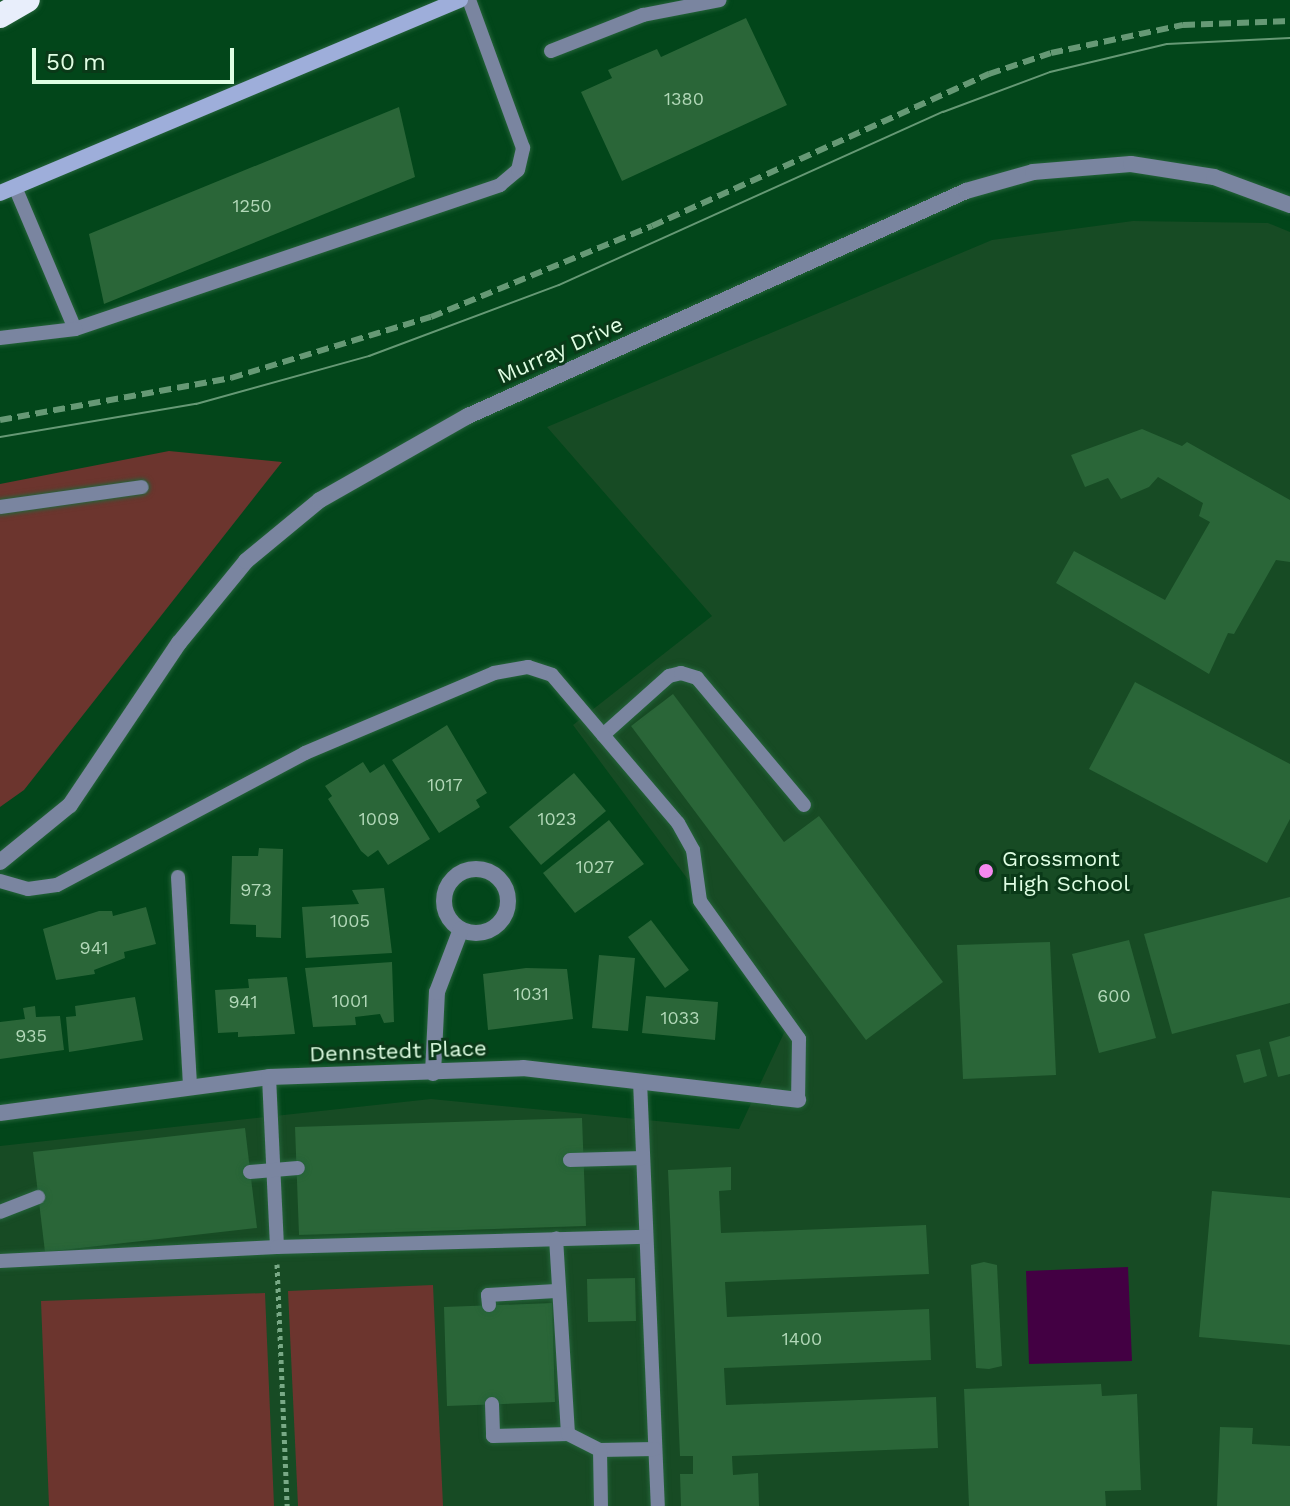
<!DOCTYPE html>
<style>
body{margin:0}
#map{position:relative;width:1290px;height:1506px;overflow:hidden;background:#02461a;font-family:"Work Sans",sans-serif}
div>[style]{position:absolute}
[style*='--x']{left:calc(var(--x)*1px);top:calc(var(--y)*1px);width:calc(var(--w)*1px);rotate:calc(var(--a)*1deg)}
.built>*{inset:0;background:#174b24}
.green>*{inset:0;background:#6c352e}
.water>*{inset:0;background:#430043}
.building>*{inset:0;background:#2a6638}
.path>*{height:5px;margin-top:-2.5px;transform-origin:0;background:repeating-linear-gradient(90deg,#79a986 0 4px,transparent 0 8px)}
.roads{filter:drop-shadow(0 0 2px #25633a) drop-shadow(0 0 2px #25633a)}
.service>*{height:14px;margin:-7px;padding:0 7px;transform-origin:7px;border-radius:7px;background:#7a85a0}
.minor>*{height:16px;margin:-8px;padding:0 8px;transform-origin:8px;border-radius:8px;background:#7a85a0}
.minor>.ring{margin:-8px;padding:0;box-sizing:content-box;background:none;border:16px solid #7a85a0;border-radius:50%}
.tertiary>*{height:16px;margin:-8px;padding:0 8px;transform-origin:8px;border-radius:8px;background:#7a85a0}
.secondary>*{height:16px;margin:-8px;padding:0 8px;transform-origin:8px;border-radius:8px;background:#9eaeda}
.motorway>*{height:24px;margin:-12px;padding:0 12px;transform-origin:12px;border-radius:12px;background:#e8eefb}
.tram>*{height:2px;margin:-1px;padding:0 1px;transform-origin:1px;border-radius:1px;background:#669975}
.rail>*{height:6px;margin-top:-3px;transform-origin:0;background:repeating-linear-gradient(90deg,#669975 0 12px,transparent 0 18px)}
.dots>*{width:22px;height:22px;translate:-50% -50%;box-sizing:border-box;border:4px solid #0a3918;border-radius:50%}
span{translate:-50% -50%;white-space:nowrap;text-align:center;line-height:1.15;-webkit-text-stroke:6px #0a3918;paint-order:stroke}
.number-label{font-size:18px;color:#b2d8b8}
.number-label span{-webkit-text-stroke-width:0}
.street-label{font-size:22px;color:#dffee3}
.poi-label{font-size:22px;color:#dffee3}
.left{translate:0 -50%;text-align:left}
.scale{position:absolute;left:32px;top:48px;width:202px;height:36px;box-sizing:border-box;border:4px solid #dffee3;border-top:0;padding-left:10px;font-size:24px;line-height:28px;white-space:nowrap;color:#dffee3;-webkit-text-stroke:6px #0a3918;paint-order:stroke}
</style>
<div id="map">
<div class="built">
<div style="clip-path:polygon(1133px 221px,1268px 223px,1290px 232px,1290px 1506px,0 1506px,0 1146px,431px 1099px,739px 1129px,791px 1018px,573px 725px,712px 616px,547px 427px,992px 240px)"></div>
</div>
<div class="green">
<div style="clip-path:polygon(169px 451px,282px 462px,24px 790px,0 807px,0 484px)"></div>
<div style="clip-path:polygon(433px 1285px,443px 1506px,298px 1506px,288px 1291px)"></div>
<div style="clip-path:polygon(265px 1293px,274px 1506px,49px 1506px,41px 1301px)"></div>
</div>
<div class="water">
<div style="clip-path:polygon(1128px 1267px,1132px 1361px,1029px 1364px,1026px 1271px)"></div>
</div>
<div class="building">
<div style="clip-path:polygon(746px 18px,787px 105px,622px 181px,581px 92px,612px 78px,608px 70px,657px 49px,661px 57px)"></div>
<div style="clip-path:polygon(399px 107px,415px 177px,104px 304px,89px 234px)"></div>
<div style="clip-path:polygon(1142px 429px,1182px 446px,1187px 442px,1290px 500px,1290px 562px,1276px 560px,1234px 634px,1228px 633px,1209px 674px,1056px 583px,1074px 551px,1165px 600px,1210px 522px,1199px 516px,1203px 503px,1158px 477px,1149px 487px,1121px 499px,1108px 478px,1085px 487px,1071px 455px)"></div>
<div style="clip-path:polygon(1135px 682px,1290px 764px,1290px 819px,1267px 863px,1089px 769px)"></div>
<div style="clip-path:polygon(673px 694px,784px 842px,819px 816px,943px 982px,866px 1040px,631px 726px)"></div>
<div style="clip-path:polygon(447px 725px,487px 793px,476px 800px,480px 807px,439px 833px,392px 760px)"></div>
<div style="clip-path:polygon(363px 762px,370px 773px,384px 764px,430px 839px,388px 865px,378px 850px,368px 857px,361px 851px,328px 799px,332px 796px,325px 786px)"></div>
<div style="clip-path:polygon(574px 773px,606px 811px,541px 865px,509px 827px)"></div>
<div style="clip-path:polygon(609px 820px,644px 864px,575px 913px,543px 873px)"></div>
<div style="clip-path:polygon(259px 848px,283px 849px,281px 938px,256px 937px,256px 925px,230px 924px,232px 856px,258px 856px)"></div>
<div style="clip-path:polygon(384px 888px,392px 953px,306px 958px,302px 907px,359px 904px,352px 890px)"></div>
<div style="clip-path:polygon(1290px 897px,1290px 1003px,1172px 1034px,1144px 934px)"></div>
<div style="clip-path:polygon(146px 907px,156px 944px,124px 952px,125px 958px,94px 970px,95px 974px,56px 980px,43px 929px,99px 911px,112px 911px,113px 916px)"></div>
<div style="clip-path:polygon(651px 920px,689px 970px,665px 988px,628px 937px)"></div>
<div style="clip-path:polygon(1129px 940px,1156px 1038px,1099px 1053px,1072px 954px)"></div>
<div style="clip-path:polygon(1050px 942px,1056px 1075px,963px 1079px,957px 945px)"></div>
<div style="clip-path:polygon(599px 955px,635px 958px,628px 1031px,592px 1028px)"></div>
<div style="clip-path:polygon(392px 962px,394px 1022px,384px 1023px,380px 1014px,355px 1017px,356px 1025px,313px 1027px,305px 968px)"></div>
<div style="clip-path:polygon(526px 968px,567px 969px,573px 1019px,488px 1030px,483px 974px)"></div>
<div style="clip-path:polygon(287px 977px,295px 1034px,238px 1037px,238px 1032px,218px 1033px,215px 990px,249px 988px,248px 979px)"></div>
<div style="clip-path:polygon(646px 996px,718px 1002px,715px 1040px,642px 1033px)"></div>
<div style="clip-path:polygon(135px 997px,143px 1040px,69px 1052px,66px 1017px,76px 1016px,75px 1006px)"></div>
<div style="clip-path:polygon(35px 1006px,36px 1017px,60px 1016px,64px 1050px,0 1059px,0 1022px,25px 1019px,23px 1008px)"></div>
<div style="clip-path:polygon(1290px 1036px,1290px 1074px,1278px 1077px,1269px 1042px)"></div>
<div style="clip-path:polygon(1260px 1049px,1267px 1076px,1244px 1083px,1236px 1055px)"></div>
<div style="clip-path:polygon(582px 1118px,586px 1226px,299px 1235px,295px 1127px)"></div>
<div style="clip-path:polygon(245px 1128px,257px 1228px,45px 1252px,33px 1152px)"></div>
<div style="clip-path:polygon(731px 1167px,731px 1190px,719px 1191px,721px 1233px,926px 1225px,929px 1274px,725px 1282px,727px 1317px,929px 1309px,931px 1360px,724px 1368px,726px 1405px,936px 1397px,938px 1448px,732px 1456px,733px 1475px,758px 1473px,759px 1506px,681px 1506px,680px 1474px,693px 1474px,693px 1456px,680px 1456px,668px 1170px)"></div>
<div style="clip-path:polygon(1212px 1191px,1290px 1198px,1290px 1345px,1199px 1337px)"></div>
<div style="clip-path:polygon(984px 1262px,997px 1265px,1002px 1366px,989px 1369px,976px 1368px,971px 1265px)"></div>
<div style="clip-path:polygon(635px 1278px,636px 1321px,588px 1322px,587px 1279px)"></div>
<div style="clip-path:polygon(552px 1303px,555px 1402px,447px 1406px,444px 1307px)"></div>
<div style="clip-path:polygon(1101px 1384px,1102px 1396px,1137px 1394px,1141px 1490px,1105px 1491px,1106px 1506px,969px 1506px,964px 1389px)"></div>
<div style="clip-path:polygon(1220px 1427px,1253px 1428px,1252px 1444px,1290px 1446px,1290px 1506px,1217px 1506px)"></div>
</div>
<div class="path">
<div style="--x:277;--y:1264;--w:242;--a:87.6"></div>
</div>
<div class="roads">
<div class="service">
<div style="--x:551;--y:51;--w:99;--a:-21.4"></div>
<div style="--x:643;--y:15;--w:78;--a:-11"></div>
<div style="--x:15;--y:187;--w:154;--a:67.1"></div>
<div style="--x:75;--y:329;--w:449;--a:-18.7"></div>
<div style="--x:500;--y:185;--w:23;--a:-40"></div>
<div style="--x:518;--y:170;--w:23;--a:-77"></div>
<div style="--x:523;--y:148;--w:158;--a:-110"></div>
<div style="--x:0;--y:338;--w:76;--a:-6.8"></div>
<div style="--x:0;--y:507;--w:143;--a:-8"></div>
<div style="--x:603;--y:735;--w:89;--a:-41.8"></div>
<div style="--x:669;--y:676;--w:12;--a:-14"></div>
<div style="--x:681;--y:673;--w:17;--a:17"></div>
<div style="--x:697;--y:678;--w:166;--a:49.9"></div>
<div style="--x:178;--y:877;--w:211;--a:86.7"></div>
<div style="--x:0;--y:881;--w:29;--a:16"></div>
<div style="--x:28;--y:889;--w:29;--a:-8"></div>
<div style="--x:57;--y:885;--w:281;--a:-28"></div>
<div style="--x:305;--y:753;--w:205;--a:-22.9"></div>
<div style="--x:494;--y:673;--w:35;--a:-10"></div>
<div style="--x:528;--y:667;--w:25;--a:18"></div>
<div style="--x:552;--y:675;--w:194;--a:49.6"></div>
<div style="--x:678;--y:823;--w:31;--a:61"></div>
<div style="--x:693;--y:850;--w:51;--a:82.2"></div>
<div style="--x:700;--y:901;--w:170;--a:54.3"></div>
<div style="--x:799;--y:1039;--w:61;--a:90.9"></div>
<div style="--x:269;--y:1077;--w:170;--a:87.3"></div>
<div style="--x:640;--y:1081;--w:425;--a:87.6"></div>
<div style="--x:570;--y:1160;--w:73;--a:-1.6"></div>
<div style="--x:250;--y:1172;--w:48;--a:-4.8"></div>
<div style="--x:0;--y:1212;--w:41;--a:-21.5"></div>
<div style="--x:0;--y:1261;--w:277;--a:-2.9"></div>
<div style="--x:277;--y:1247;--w:369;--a:-1.6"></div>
<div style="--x:489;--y:1305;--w:10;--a:-96"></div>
<div style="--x:488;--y:1295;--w:68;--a:-3.4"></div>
<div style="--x:492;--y:1404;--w:32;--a:88"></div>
<div style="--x:493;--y:1436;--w:75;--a:-1.5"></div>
<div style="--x:568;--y:1434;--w:196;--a:-93.5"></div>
<div style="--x:568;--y:1434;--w:36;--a:27"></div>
<div style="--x:600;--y:1450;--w:55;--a:-1"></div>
<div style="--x:600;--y:1450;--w:56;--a:89"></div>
</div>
<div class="minor">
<div class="ring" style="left:444px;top:869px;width:48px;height:48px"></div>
<div style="--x:433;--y:1073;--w:81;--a:-87.2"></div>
<div style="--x:437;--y:992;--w:67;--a:-69.1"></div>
<div style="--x:0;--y:1113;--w:271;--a:-7.6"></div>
<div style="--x:269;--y:1077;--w:254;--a:-2"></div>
<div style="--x:523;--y:1068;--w:277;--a:6.6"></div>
</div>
<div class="tertiary">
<div style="--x:0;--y:862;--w:90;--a:-39.2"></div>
<div style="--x:70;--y:805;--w:195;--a:-56.1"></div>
<div style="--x:179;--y:643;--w:106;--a:-50.7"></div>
<div style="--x:246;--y:561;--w:96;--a:-39.5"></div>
<div style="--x:320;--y:500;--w:170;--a:-29.6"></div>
<div style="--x:468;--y:416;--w:546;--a:-24.31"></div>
<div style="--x:966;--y:191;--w:70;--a:-15.8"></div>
<div style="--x:1033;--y:172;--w:98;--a:-4.7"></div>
<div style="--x:1131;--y:164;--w:84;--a:8.9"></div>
<div style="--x:1214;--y:177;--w:81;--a:20.2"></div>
</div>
<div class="secondary">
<div style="--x:0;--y:193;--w:499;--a:-22.8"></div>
</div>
<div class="motorway">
<div style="--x:0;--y:16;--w:32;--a:-30"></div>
</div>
</div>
<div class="tram">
<div style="--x:0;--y:437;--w:199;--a:-9.6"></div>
<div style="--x:196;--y:404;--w:180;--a:-15.5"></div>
<div style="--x:369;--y:356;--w:203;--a:-20.5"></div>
<div style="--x:559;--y:285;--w:421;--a:-24.3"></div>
<div style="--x:943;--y:112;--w:114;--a:-20.5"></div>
<div style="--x:1050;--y:72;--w:120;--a:-13.5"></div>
<div style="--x:1167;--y:44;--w:123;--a:-2.8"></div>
</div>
<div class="rail">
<div style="--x:0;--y:420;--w:235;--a:-10.3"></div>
<div style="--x:231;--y:378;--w:209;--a:-17"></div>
<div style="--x:431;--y:317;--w:239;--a:-22.4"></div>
<div style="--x:652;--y:226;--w:370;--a:-24.3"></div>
<div style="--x:989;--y:74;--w:65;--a:-18.7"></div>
<div style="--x:1051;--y:53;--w:135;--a:-12"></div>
<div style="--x:1183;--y:25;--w:107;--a:-2.1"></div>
</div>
<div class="dots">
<div style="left:986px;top:871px;background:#f489ef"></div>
</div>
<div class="number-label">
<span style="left:684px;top:99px">1380</span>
<span style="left:252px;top:206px">1250</span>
<span style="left:445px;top:785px">1017</span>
<span style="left:379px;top:819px">1009</span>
<span style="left:557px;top:819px">1023</span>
<span style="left:595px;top:867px">1027</span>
<span style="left:256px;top:890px">973</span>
<span style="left:350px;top:921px">1005</span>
<span style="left:94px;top:948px">941</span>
<span style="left:531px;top:994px">1031</span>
<span style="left:1114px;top:996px">600</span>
<span style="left:350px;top:1001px">1001</span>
<span style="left:243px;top:1002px">941</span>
<span style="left:680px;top:1018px">1033</span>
<span style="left:31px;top:1036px">935</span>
<span style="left:802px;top:1339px">1400</span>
</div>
<div class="street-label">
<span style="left:560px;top:350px;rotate:-24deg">Murray Drive</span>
<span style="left:398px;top:1051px;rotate:-2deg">Dennstedt Place</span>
</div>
<div class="poi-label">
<span class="left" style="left:1002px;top:871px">Grossmont<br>High School</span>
</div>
<div class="scale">50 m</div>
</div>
